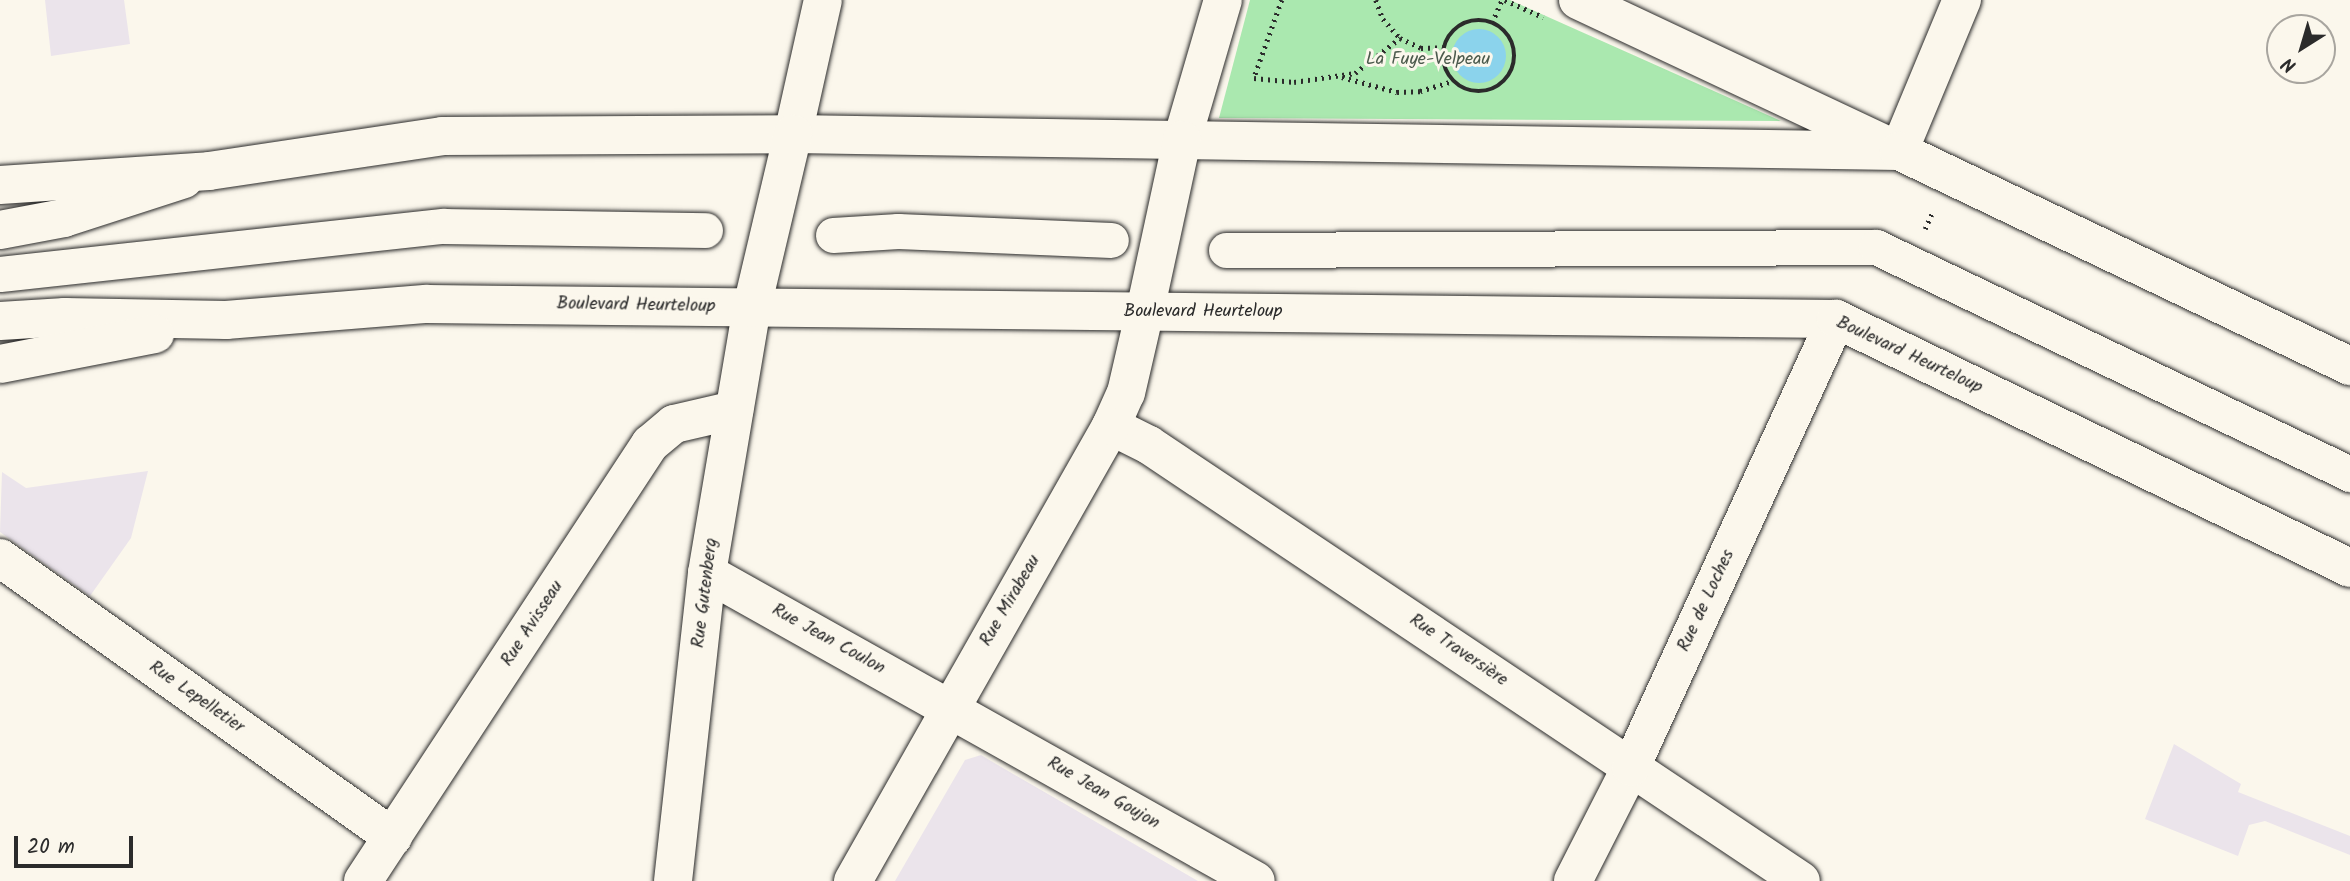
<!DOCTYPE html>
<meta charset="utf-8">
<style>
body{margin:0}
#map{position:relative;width:2350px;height:881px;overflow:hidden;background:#fbf7ec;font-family:Kalam,sans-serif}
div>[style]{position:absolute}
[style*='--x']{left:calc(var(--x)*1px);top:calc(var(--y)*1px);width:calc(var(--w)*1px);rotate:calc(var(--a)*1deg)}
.built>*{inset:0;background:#ebe4eb}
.green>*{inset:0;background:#aae8af}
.water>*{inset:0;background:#8bd3ec}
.round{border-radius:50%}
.path>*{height:4.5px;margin-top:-2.25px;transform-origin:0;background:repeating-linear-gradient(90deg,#2b2b2b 0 2px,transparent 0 7px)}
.path>.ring{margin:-2.25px;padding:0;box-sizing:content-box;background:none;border:4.5px solid #2b2b2b;border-radius:50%}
.roads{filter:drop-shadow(0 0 2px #2b2b2b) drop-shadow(0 0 2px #2b2b2b)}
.pedestrian>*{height:35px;margin:-17.5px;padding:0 17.5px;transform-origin:17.5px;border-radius:17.5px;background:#fbf7ec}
.minor>*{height:38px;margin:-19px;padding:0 19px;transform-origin:19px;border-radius:19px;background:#fbf7ec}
.tertiary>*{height:38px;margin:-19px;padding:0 19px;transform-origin:19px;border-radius:19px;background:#fbf7ec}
.secondary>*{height:38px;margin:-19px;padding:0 19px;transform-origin:19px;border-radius:19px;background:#fbf7ec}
.primary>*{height:38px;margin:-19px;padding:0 19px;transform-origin:19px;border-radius:19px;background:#fbf7ec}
span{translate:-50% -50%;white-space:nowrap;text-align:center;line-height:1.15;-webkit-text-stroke:6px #fbf7ec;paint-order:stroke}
.park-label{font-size:18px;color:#4b5a4c}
.street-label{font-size:18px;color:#2b2b2b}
.north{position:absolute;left:2266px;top:14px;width:70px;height:70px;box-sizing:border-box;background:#fbf7ec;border:2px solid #a8a59f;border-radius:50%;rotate:217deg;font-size:19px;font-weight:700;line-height:28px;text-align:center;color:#2b2b2b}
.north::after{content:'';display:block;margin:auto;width:24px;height:32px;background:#2b2b2b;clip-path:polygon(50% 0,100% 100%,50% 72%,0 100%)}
.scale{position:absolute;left:14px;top:836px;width:119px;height:32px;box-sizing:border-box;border:4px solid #2b2b2b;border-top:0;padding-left:9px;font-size:21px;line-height:24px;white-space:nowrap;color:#2b2b2b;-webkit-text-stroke:5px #fbf7ec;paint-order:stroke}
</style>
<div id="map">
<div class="built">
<div style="clip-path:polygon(45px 0,124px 0,130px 44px,51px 56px)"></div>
<div style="clip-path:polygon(148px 471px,131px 538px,90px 596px,0 532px,2px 472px,26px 488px)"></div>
<div style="clip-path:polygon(2174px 744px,2241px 784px,2238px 792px,2350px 836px,2350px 855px,2265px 821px,2249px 825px,2238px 856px,2145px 819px)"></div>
<div style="clip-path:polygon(981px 755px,991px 761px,1198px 881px,895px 881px,965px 760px)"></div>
</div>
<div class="green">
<div style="clip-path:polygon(1250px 0,1510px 0,1781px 121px,1219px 118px)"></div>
</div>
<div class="water">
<div class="round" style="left:1452px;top:29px;width:54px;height:54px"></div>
</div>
<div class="path">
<div style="--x:1282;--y:0;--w:83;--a:109.7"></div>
<div style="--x:1254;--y:78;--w:40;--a:5.7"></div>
<div style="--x:1294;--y:82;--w:62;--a:-8.4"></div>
<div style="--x:1355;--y:73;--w:57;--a:-37.9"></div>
<div style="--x:1376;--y:0;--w:20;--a:70"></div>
<div style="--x:1383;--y:19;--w:25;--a:48"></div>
<div style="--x:1400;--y:38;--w:23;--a:25"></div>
<div style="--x:1421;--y:48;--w:23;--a:-2"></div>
<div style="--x:1505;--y:0;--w:42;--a:24.1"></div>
<div class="ring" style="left:1443px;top:20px;width:67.5px;height:67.5px"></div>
<div style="--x:1492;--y:23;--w:25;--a:-67"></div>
<div style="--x:1342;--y:77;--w:57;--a:15.3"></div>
<div style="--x:1397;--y:92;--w:23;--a:-2"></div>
<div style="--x:1420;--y:91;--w:34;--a:-17"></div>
<div style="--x:1925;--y:229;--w:20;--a:-66"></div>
</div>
<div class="roads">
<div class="pedestrian">
<div style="--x:833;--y:235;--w:65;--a:-3.5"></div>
<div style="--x:898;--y:231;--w:213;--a:2.4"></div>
<div style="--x:1226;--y:250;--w:650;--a:-0.26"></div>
<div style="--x:1876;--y:247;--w:526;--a:25.59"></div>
<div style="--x:0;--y:274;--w:447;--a:-6.2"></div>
<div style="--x:444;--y:226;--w:261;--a:0.9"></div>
</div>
<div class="minor">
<div style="--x:1899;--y:151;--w:164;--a:-67.4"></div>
<div style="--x:1111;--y:426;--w:42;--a:26.6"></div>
<div style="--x:1149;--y:445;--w:784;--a:33.77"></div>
<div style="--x:0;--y:558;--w:482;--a:35.4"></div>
<div style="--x:707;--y:573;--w:629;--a:29.29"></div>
<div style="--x:363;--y:881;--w:523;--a:-56.71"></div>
<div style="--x:650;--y:444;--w:31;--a:-40"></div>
<div style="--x:674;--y:424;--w:62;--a:-13.1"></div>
<div style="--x:1573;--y:881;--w:128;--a:-63"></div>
<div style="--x:1631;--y:767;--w:493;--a:-65.4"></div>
</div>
<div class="tertiary">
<div style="--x:1578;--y:0;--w:355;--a:25.2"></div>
<div style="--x:793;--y:134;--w:137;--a:-77.4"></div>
<div style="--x:1182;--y:140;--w:146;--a:-73.7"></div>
</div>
<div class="secondary">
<div style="--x:0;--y:230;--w:65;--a:-10.6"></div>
<div style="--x:64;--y:218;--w:126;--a:-18"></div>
<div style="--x:673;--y:881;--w:310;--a:-83.7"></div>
<div style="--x:707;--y:573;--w:270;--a:-80.4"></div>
<div style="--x:853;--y:881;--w:523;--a:-60.45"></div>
<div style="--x:1111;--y:426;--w:36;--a:-66"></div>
<div style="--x:1126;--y:393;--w:84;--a:-77"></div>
</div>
<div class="primary">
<div style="--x:0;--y:185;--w:209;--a:-3.8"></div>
<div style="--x:209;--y:171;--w:236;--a:-8.5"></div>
<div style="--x:442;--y:136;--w:351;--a:-0.3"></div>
<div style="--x:793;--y:134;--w:1106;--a:0.88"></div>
<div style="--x:1899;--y:151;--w:500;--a:25.5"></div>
<div style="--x:752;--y:307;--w:178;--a:-76.7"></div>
<div style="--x:1145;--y:311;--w:175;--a:-77.8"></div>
<div style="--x:0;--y:321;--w:65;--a:-3.5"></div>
<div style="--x:65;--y:317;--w:161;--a:1.1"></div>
<div style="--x:226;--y:320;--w:202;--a:-4.6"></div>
<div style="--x:427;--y:304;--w:1409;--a:0.61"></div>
<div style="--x:1836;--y:319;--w:571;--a:25.85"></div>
<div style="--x:0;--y:364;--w:158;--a:-11"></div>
</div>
</div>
<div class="park-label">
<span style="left:1428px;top:60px">La Fuye-Velpeau</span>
</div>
<div class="street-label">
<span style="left:636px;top:306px;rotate:1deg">Boulevard Heurteloup</span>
<span style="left:1203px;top:312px">Boulevard Heurteloup</span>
<span style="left:1909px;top:356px;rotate:25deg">Boulevard Heurteloup</span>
<span style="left:706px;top:593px;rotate:-83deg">Rue Gutenberg</span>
<span style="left:1011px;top:601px;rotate:-60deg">Rue Mirabeau</span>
<span style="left:1707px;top:601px;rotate:-65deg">Rue de Loches</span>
<span style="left:533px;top:624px;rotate:-57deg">Rue Avisseau</span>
<span style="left:828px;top:640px;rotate:29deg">Rue Jean Coulon</span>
<span style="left:1458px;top:651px;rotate:34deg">Rue Traversière</span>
<span style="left:196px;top:698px;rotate:35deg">Rue Lepelletier</span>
<span style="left:1103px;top:794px;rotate:30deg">Rue Jean Goujon</span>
</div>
<div class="north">N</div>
<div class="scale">20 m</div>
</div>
